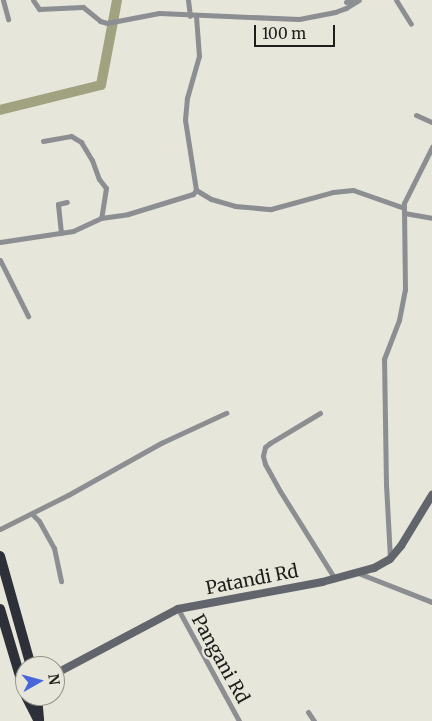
<!DOCTYPE html>
<style>
body{margin:0}
#map{position:relative;width:432px;height:721px;overflow:hidden;background:#e6e6db;font-family:Merriweather,serif}
div>[style]{position:absolute}
[style*='--x']{left:calc(var(--x)*1px);top:calc(var(--y)*1px);width:calc(var(--w)*1px);rotate:calc(var(--a)*1deg)}
.river>*{height:10px;margin:-5px;padding:0 5px;transform-origin:5px;border-radius:5px;background:#a1a280}
.street>*{height:5px;margin:-2.5px;padding:0 2.5px;transform-origin:2.5px;border-radius:2.5px;background:#8c8e92}
.secondary>*{height:8px;margin:-4px;padding:0 4px;transform-origin:4px;border-radius:4px;background:#62656b}
.highway>*{height:10px;margin:-5px;padding:0 5px;transform-origin:5px;border-radius:5px;background:#2d3038}
span{translate:-50% -50%;white-space:nowrap;text-align:center;line-height:1.15;-webkit-text-stroke:5px #e6e6db;paint-order:stroke}
.street-label{font-size:18px;color:#1d1d19}
.north{position:absolute;left:15px;top:656px;width:50px;height:50px;box-sizing:border-box;background:#e6e6db;border:1px solid #96968d;border-radius:50%;rotate:83deg;font-size:14px;font-weight:700;line-height:20px;text-align:center;color:#1d1d19}
.north::after{content:'';display:block;margin:auto;width:18px;height:22px;background:#4866da;clip-path:polygon(50% 0,100% 100%,50% 72%,0 100%)}
.scale{position:absolute;left:254px;top:25px;width:81px;height:22px;box-sizing:border-box;border:2px solid #1d1d19;border-top:0;padding-left:6px;font-size:15px;line-height:18px;white-space:nowrap;color:#1d1d19;-webkit-text-stroke:4px #e6e6db;paint-order:stroke}
</style>
<div id="map">
<div class="river">
<div style="--x:0;--y:110;--w:104;--a:-13.9"></div>
<div style="--x:101;--y:85;--w:86;--a:-79.3"></div>
</div>
<div class="street">
<div style="--x:3;--y:0;--w:20;--a:75"></div>
<div style="--x:33;--y:0;--w:11;--a:56"></div>
<div style="--x:39;--y:9;--w:44;--a:-2.6"></div>
<div style="--x:83;--y:7;--w:22;--a:39"></div>
<div style="--x:100;--y:21;--w:7;--a:16"></div>
<div style="--x:107;--y:23;--w:53;--a:-10.9"></div>
<div style="--x:159;--y:13;--w:140;--a:2.5"></div>
<div style="--x:299;--y:19;--w:37;--a:-11"></div>
<div style="--x:335;--y:12;--w:12;--a:-20"></div>
<div style="--x:346;--y:8;--w:15;--a:-32"></div>
<div style="--x:188;--y:0;--w:16;--a:83"></div>
<div style="--x:396;--y:0;--w:28;--a:58"></div>
<div style="--x:346;--y:2;--w:6;--a:-18"></div>
<div style="--x:416;--y:115;--w:17;--a:24"></div>
<div style="--x:43;--y:141;--w:28;--a:-10"></div>
<div style="--x:71;--y:136;--w:12;--a:31"></div>
<div style="--x:81;--y:142;--w:21;--a:59"></div>
<div style="--x:92;--y:160;--w:20;--a:70"></div>
<div style="--x:99;--y:179;--w:11;--a:52"></div>
<div style="--x:106;--y:188;--w:30;--a:99"></div>
<div style="--x:196;--y:190;--w:17;--a:31"></div>
<div style="--x:211;--y:199;--w:25;--a:16"></div>
<div style="--x:235;--y:206;--w:36;--a:5"></div>
<div style="--x:271;--y:209;--w:64;--a:-15.3"></div>
<div style="--x:333;--y:192;--w:20;--a:-6"></div>
<div style="--x:353;--y:190;--w:54;--a:19.4"></div>
<div style="--x:404;--y:213;--w:28;--a:10"></div>
<div style="--x:61;--y:233;--w:29;--a:-96"></div>
<div style="--x:58;--y:204;--w:9;--a:-13"></div>
<div style="--x:0;--y:242;--w:74;--a:-8.6"></div>
<div style="--x:73;--y:231;--w:31;--a:-25"></div>
<div style="--x:101;--y:218;--w:27;--a:-8"></div>
<div style="--x:128;--y:214;--w:68;--a:-17.1"></div>
<div style="--x:193;--y:194;--w:5;--a:-53"></div>
<div style="--x:196;--y:190;--w:71;--a:-98.9"></div>
<div style="--x:185;--y:120;--w:22;--a:-85"></div>
<div style="--x:187;--y:98;--w:44;--a:-74.1"></div>
<div style="--x:199;--y:56;--w:40;--a:-94.3"></div>
<div style="--x:0;--y:260;--w:63;--a:63.4"></div>
<div style="--x:320;--y:413;--w:58;--a:149"></div>
<div style="--x:270;--y:443;--w:6;--a:141"></div>
<div style="--x:265;--y:447;--w:9;--a:103"></div>
<div style="--x:263;--y:456;--w:8;--a:76"></div>
<div style="--x:265;--y:464;--w:31;--a:61"></div>
<div style="--x:280;--y:491;--w:104;--a:58"></div>
<div style="--x:32;--y:514;--w:10;--a:45"></div>
<div style="--x:39;--y:521;--w:31;--a:61"></div>
<div style="--x:54;--y:548;--w:34;--a:78"></div>
<div style="--x:0;--y:529;--w:76;--a:-26.6"></div>
<div style="--x:68;--y:495;--w:107;--a:-29.2"></div>
<div style="--x:161;--y:443;--w:72;--a:-24.8"></div>
<div style="--x:390;--y:558;--w:74;--a:-93.1"></div>
<div style="--x:386;--y:484;--w:125;--a:-90.9"></div>
<div style="--x:384;--y:359;--w:42;--a:-69"></div>
<div style="--x:399;--y:320;--w:31;--a:-79"></div>
<div style="--x:405;--y:290;--w:87;--a:-90.7"></div>
<div style="--x:404;--y:203;--w:63;--a:-63.4"></div>
<div style="--x:358;--y:573;--w:79;--a:21.4"></div>
<div style="--x:178;--y:609;--w:128;--a:61.4"></div>
<div style="--x:308;--y:712;--w:11;--a:56"></div>
</div>
<div class="secondary">
<div style="--x:55;--y:674;--w:139;--a:-27.9"></div>
<div style="--x:178;--y:609;--w:147;--a:-10.6"></div>
<div style="--x:322;--y:582;--w:54;--a:-15.1"></div>
<div style="--x:374;--y:568;--w:18;--a:-29"></div>
<div style="--x:390;--y:559;--w:17;--a:-50"></div>
<div style="--x:401;--y:546;--w:60;--a:-58.7"></div>
</div>
<div class="highway">
<div style="--x:0;--y:556;--w:114;--a:74.3"></div>
<div style="--x:0;--y:609;--w:88;--a:73.4"></div>
<div style="--x:26;--y:696;--w:28;--a:63"></div>
<div style="--x:37;--y:696;--w:24;--a:85"></div>
</div>
<div class="street-label">
<span style="left:252px;top:580px;rotate:-11deg">Patandi Rd</span>
<span style="left:220px;top:659px;rotate:61deg">Pangani Rd</span>
</div>
<div class="north">N</div>
<div class="scale">100 m</div>
</div>
